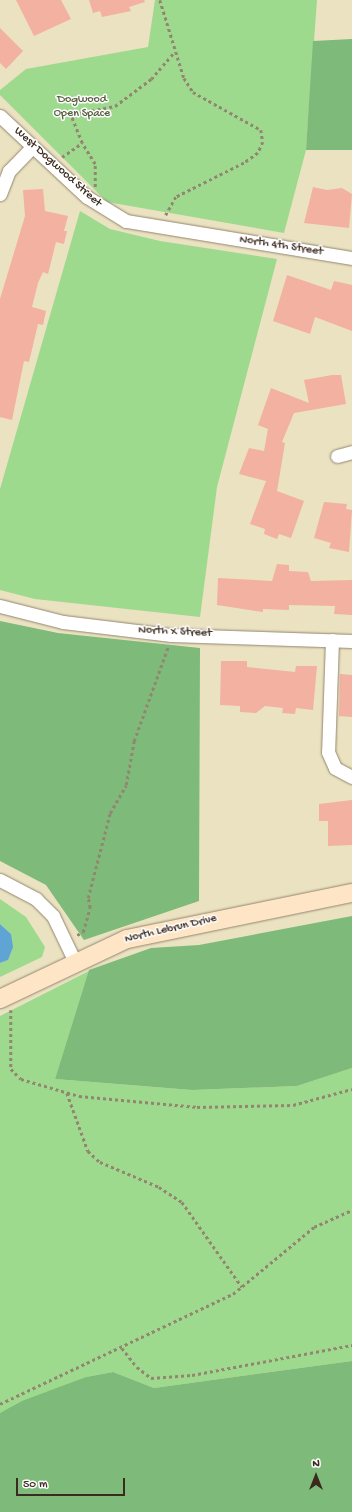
<!DOCTYPE html>
<style>
body{margin:0}
#map{position:relative;width:352px;height:1512px;overflow:hidden;background:#ebe2c1;font-family:"Gochi Hand",sans-serif}
div>[style]{position:absolute}
[style*='--x']{left:calc(var(--x)*1px);top:calc(var(--y)*1px);width:calc(var(--w)*1px);rotate:calc(var(--a)*1deg)}
.green>*{inset:0;background:#9dda8e}
.forest>*{inset:0;background:#7eba79}
.water>*{inset:0;background:#60a4d5}
.building>*{inset:0;background:#f2b1a1}
.path>*{height:2.5px;margin-top:-1.25px;transform-origin:0;background:repeating-linear-gradient(90deg,#938670 0 3px,transparent 0 6px)}
.roads{filter:drop-shadow(0 0 1px #938670) drop-shadow(0 0 1px #938670)}
.street>*{height:13px;margin:-6.5px;padding:0 6.5px;transform-origin:6.5px;border-radius:6.5px;background:#fff}
.secondary>*{height:18px;margin:-9px;padding:0 9px;transform-origin:9px;border-radius:9px;background:#fde5c5}
span{translate:-50% -50%;white-space:nowrap;text-align:center;line-height:1.15;-webkit-text-stroke:3px #fff;paint-order:stroke}
.park-label{font-size:12px;color:#585f40}
.street-label{font-size:12px;color:#3b2a1e}
.north{position:absolute;left:296px;top:1456px;width:40px;height:40px;-webkit-text-stroke:3px #fff;paint-order:stroke;rotate:0deg;font-size:11px;font-weight:700;line-height:16px;text-align:center;color:#3b2a1e}
.north::after{content:'';display:block;margin:auto;width:14px;height:18px;background:#3b2a1e;clip-path:polygon(50% 0,100% 100%,50% 72%,0 100%)}
.scale{position:absolute;left:16px;top:1478px;width:109px;height:18px;box-sizing:border-box;border:2px solid #3b2a1e;border-top:0;padding-left:5px;font-size:12px;line-height:14px;white-space:nowrap;color:#3b2a1e;-webkit-text-stroke:3px #fff;paint-order:stroke}
</style>
<div id="map">
<div class="green">
<div style="clip-path:polygon(155px 0,317px 0,306px 150px,284px 233px,107px 202px,0 95px,0 90px,26px 69px,148px 47px)"></div>
<div style="clip-path:polygon(80px 211px,110px 229px,160px 241px,277px 259px,217px 487px,200px 617px,35px 599px,0 590px,0 489px)"></div>
<div style="clip-path:polygon(0 899px,26px 917px,45px 947px,42px 957px,0 977px,0 963px,8px 960px,11px 934px,0 924px)"></div>
<div style="clip-path:polygon(89px 971px,55px 1079px,192px 1090px,297px 1086px,352px 1068px,352px 1361px,154px 1388px,113px 1372px,86px 1377px,0 1413px,0 1016px)"></div>
</div>
<div class="forest">
<div style="clip-path:polygon(352px 39px,352px 150px,306px 150px,313px 41px)"></div>
<div style="clip-path:polygon(0 621px,58px 633px,200px 648px,199px 901px,84px 940px,46px 885px,0 861px)"></div>
<div style="clip-path:polygon(352px 916px,352px 1068px,297px 1086px,192px 1090px,55px 1079px,89px 970px,151px 948px,199px 945px)"></div>
<div style="clip-path:polygon(352px 1361px,352px 1512px,0 1512px,0 1413px,22px 1401px,86px 1377px,113px 1372px,154px 1388px)"></div>
</div>
<div class="water">
<div style="clip-path:polygon(0 924px,11px 934px,13px 947px,8px 960px,0 963px)"></div>
</div>
<div class="building">
<div style="clip-path:polygon(16px 0,61px 0,71px 19px,34px 36px)"></div>
<div style="clip-path:polygon(89px 0,144px 0,145px 2px,129px 7px,131px 11px,102px 17px,100px 11px,93px 13px)"></div>
<div style="clip-path:polygon(0 28px,23px 51px,6px 69px,0 63px)"></div>
<div style="clip-path:polygon(313px 187px,327px 190px,342px 188px,352px 194px,349px 228px,304px 223px)"></div>
<div style="clip-path:polygon(43px 189px,45px 211px,68px 216px,64px 231px,67px 231px,64px 244px,56px 242px,48px 274px,43px 272px,38px 283px,32px 307px,46px 311px,43px 325px,38px 324px,29px 362px,24px 361px,12px 420px,0 417px,0 299px,25px 216px,23px 190px)"></div>
<div style="clip-path:polygon(287px 275px,331px 290px,334px 281px,352px 285px,352px 331px,315px 317px,310px 334px,273px 321px)"></div>
<div style="clip-path:polygon(332px 375px,341px 375px,346px 404px,294px 413px,282px 442px,285px 443px,277px 491px,304px 501px,291px 538px,279px 534px,277px 539px,264px 534px,265px 529px,250px 524px,266px 481px,239px 474px,249px 448px,264px 451px,268px 429px,258px 425px,271px 388px,309px 403px,304px 380px)"></div>
<div style="clip-path:polygon(324px 502px,347px 504px,346px 509px,352px 510px,349px 552px,329px 548px,331px 543px,314px 538px)"></div>
<div style="clip-path:polygon(277px 564px,289px 565px,289px 571px,308px 572px,311px 581px,352px 580px,352px 615px,334px 614px,335px 606px,289px 605px,289px 610px,263px 609px,263px 612px,217px 605px,218px 578px,272px 581px)"></div>
<div style="clip-path:polygon(221px 661px,247px 661px,247px 667px,295px 672px,296px 666px,317px 666px,313px 710px,296px 708px,295px 714px,282px 713px,283px 708px,265px 706px,256px 713px,240px 712px,240px 706px,220px 705px)"></div>
<div style="clip-path:polygon(340px 674px,352px 675px,352px 717px,339px 716px)"></div>
<div style="clip-path:polygon(352px 800px,352px 845px,328px 846px,328px 821px,319px 821px,319px 804px)"></div>
</div>
<div class="path">
<div style="--x:160;--y:0;--w:82;--a:72.9"></div>
<div style="--x:184;--y:78;--w:17;--a:57"></div>
<div style="--x:193;--y:92;--w:78;--a:29.2"></div>
<div style="--x:261;--y:130;--w:12;--a:81"></div>
<div style="--x:263;--y:142;--w:12;--a:114"></div>
<div style="--x:258;--y:153;--w:17;--a:144"></div>
<div style="--x:244;--y:163;--w:76;--a:153.4"></div>
<div style="--x:176;--y:197;--w:21;--a:119"></div>
<div style="--x:62;--y:157;--w:24;--a:-35"></div>
<div style="--x:95;--y:187;--w:23;--a:-90"></div>
<div style="--x:95;--y:164;--w:25;--a:-122"></div>
<div style="--x:82;--y:143;--w:27;--a:-112"></div>
<div style="--x:72;--y:118;--w:4;--a:-63"></div>
<div style="--x:74;--y:114;--w:42;--a:-11"></div>
<div style="--x:115;--y:106;--w:45;--a:-36.9"></div>
<div style="--x:151;--y:79;--w:35;--a:-49"></div>
<div style="--x:77;--y:935;--w:7;--a:-27"></div>
<div style="--x:83;--y:932;--w:25;--a:-74"></div>
<div style="--x:90;--y:908;--w:10;--a:-101"></div>
<div style="--x:88;--y:898;--w:88;--a:-75.5"></div>
<div style="--x:110;--y:813;--w:32;--a:-60"></div>
<div style="--x:126;--y:785;--w:45;--a:-79.7"></div>
<div style="--x:134;--y:741;--w:100;--a:-70.1"></div>
<div style="--x:11;--y:1010;--w:59;--a:90"></div>
<div style="--x:11;--y:1069;--w:14;--a:45"></div>
<div style="--x:21;--y:1079;--w:60;--a:16.3"></div>
<div style="--x:79;--y:1096;--w:119;--a:5.3"></div>
<div style="--x:197;--y:1107;--w:96;--a:-1.2"></div>
<div style="--x:293;--y:1105;--w:61;--a:-15.2"></div>
<div style="--x:67;--y:1093;--w:62;--a:70.1"></div>
<div style="--x:88;--y:1151;--w:16;--a:43"></div>
<div style="--x:100;--y:1162;--w:64;--a:23"></div>
<div style="--x:159;--y:1187;--w:27;--a:33"></div>
<div style="--x:182;--y:1202;--w:104;--a:54.8"></div>
<div style="--x:122;--y:1348;--w:24;--a:52"></div>
<div style="--x:137;--y:1367;--w:18;--a:38"></div>
<div style="--x:151;--y:1378;--w:41;--a:-4.2"></div>
<div style="--x:192;--y:1375;--w:163;--a:-10.6"></div>
<div style="--x:0;--y:1404;--w:258;--a:-25.3"></div>
<div style="--x:233;--y:1294;--w:105;--a:-39.6"></div>
<div style="--x:314;--y:1227;--w:42;--a:-24.1"></div>
</div>
<div class="roads">
<div class="street">
<div style="--x:0;--y:116;--w:119;--a:43"></div>
<div style="--x:87;--y:197;--w:46;--a:31.6"></div>
<div style="--x:126;--y:221;--w:229;--a:9.3"></div>
<div style="--x:0;--y:194;--w:25;--a:-69"></div>
<div style="--x:9;--y:171;--w:32;--a:-46"></div>
<div style="--x:337;--y:456;--w:16;--a:-15"></div>
<div style="--x:0;--y:606;--w:65;--a:14.3"></div>
<div style="--x:63;--y:622;--w:109;--a:6.9"></div>
<div style="--x:171;--y:635;--w:181;--a:1.9"></div>
<div style="--x:332;--y:640;--w:112;--a:92"></div>
<div style="--x:328;--y:752;--w:17;--a:66"></div>
<div style="--x:335;--y:768;--w:19;--a:28"></div>
<div style="--x:0;--y:880;--w:41;--a:27.8"></div>
<div style="--x:36;--y:899;--w:24;--a:45"></div>
<div style="--x:53;--y:916;--w:51;--a:64.4"></div>
</div>
<div class="secondary">
<div style="--x:0;--y:999;--w:140;--a:-25.3"></div>
<div style="--x:127;--y:939;--w:230;--a:-11.6"></div>
</div>
</div>
<div class="park-label">
<span style="left:82px;top:108px">Dogwood<br>Open Space</span>
</div>
<div class="street-label">
<span style="left:57px;top:168px;rotate:42deg">West Dogwood Street</span>
<span style="left:281px;top:247px;rotate:9deg">North 4th Street</span>
<span style="left:175px;top:633px;rotate:3deg">North X Street</span>
<span style="left:171px;top:930px;rotate:-13deg">North Lebrun Drive</span>
</div>
<div class="north">N</div>
<div class="scale">50 m</div>
</div>
